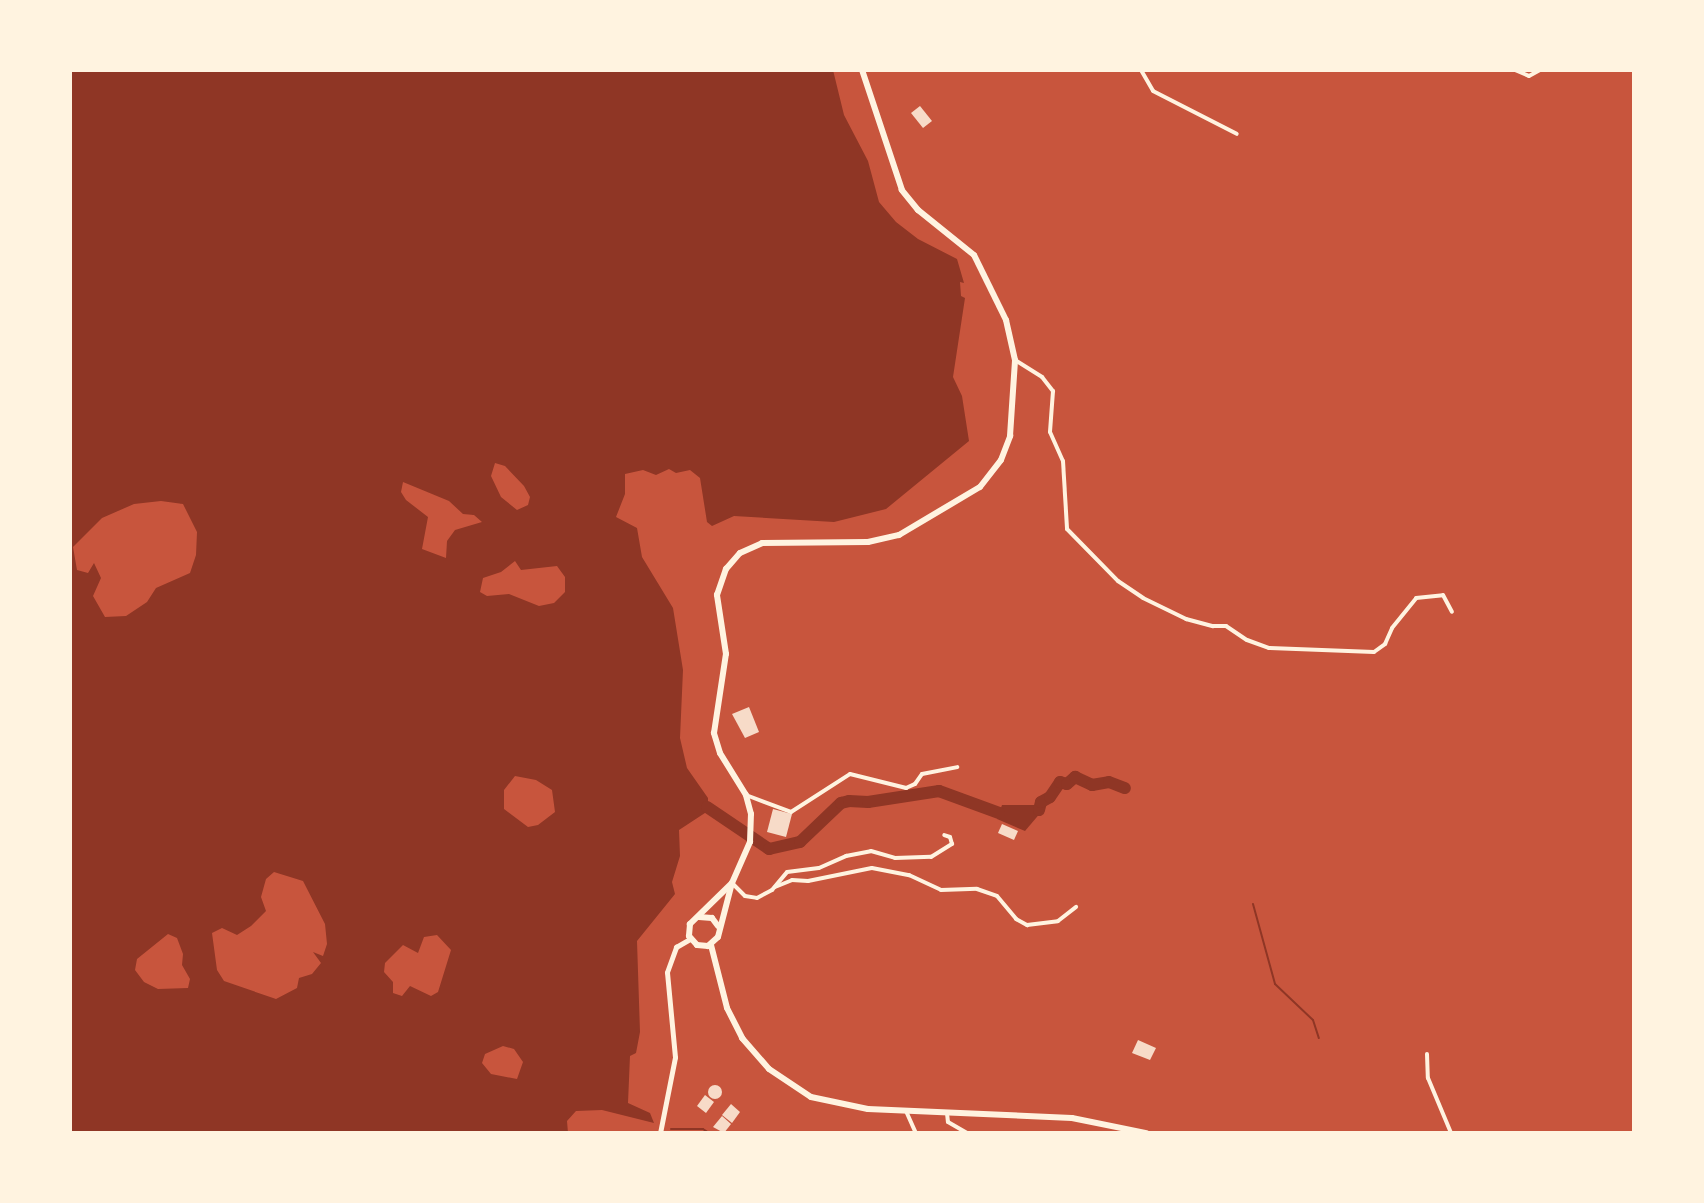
<!DOCTYPE html>
<style>
body{margin:0}
#map{position:relative;width:1704px;height:1203px;overflow:hidden;background:#c8553d;font-family:"DejaVu Sans",sans-serif}
div>[style]{position:absolute}
[style*='--x']{left:calc(var(--x)*1px);top:calc(var(--y)*1px);width:calc(var(--w)*1px);rotate:calc(var(--a)*1deg)}
.water>*{inset:0;background:#8f3625}
.stream>*{height:2px;margin:-1px;padding:0 1px;transform-origin:1px;border-radius:1px;background:#8f3625}
.river>*{height:12px;margin:-6px;padding:0 6px;transform-origin:6px;border-radius:6px;background:#8f3625}
.building>*{inset:0;background:#f7dbc8}
.round{border-radius:50%}
.minor>*{height:4px;margin:-2px;padding:0 2px;transform-origin:2px;border-radius:2px;background:#fff3e0}
.tertiary>*{height:5px;margin:-2.5px;padding:0 2.5px;transform-origin:2.5px;border-radius:2.5px;background:#fff3e0}
.secondary>*{height:6px;margin:-3px;padding:0 3px;transform-origin:3px;border-radius:3px;background:#fff3e0}
span{translate:-50% -50%;white-space:nowrap;text-align:center;line-height:1.15;-webkit-text-stroke:7px #fff3e0;paint-order:stroke}
.frame{position:absolute;inset:0;border:72px solid #fff3e0;pointer-events:none}
</style>
<div id="map">
<div class="water">
<div style="clip-path:polygon(evenodd,70px 70px,833px 70px,844px 115px,868px 161px,879px 202px,896px 222px,918px 239px,957px 259px,964px 283px,960px 282px,961px 296px,965px 298px,953px 377px,962px 396px,969px 441px,886px 509px,834px 522px,734px 516px,712px 526px,707px 522px,700px 478px,690px 470px,676px 473px,669px 469px,656px 475px,643px 470px,625px 474px,625px 494px,616px 517px,637px 528px,642px 557px,673px 608px,683px 670px,680px 738px,687px 768px,708px 798px,708px 811px,679px 830px,680px 856px,672px 882px,675px 894px,637px 941px,640px 1032px,636px 1053px,630px 1056px,628px 1103px,650px 1113px,654px 1123px,602px 1110px,576px 1111px,567px 1121px,568px 1133px,70px 1133px,70px 70px,495px 463px,505px 466px,524px 486px,530px 497px,528px 505px,517px 510px,501px 497px,491px 476px,495px 463px,70px 70px,403px 482px,449px 501px,463px 514px,474px 515px,482px 522px,455px 530px,447px 541px,446px 558px,422px 549px,428px 517px,406px 500px,401px 492px,403px 482px,70px 70px,161px 501px,183px 504px,197px 532px,196px 555px,190px 573px,156px 588px,147px 602px,126px 616px,105px 617px,93px 596px,101px 578px,94px 563px,88px 573px,77px 570px,73px 547px,102px 518px,134px 504px,161px 501px,70px 70px,515px 561px,521px 570px,557px 566px,565px 577px,565px 592px,554px 603px,539px 606px,509px 594px,487px 596px,480px 592px,483px 578px,501px 572px,515px 561px,70px 70px,515px 776px,536px 780px,552px 790px,555px 812px,538px 825px,528px 827px,504px 809px,504px 790px,515px 776px,70px 70px,274px 872px,303px 881px,325px 924px,327px 944px,323px 956px,313px 952px,321px 963px,312px 974px,299px 978px,297px 988px,276px 999px,224px 981px,217px 970px,212px 933px,222px 928px,237px 935px,251px 926px,266px 911px,261px 897px,266px 879px,274px 872px,70px 70px,168px 934px,177px 938px,183px 954px,182px 965px,190px 979px,188px 988px,158px 989px,144px 982px,135px 970px,137px 959px,168px 934px,70px 70px,437px 935px,451px 950px,438px 992px,431px 996px,410px 986px,402px 996px,393px 993px,393px 982px,384px 972px,385px 963px,403px 945px,418px 953px,424px 937px,437px 935px,70px 70px,503px 1046px,514px 1049px,523px 1062px,517px 1079px,491px 1074px,482px 1063px,485px 1054px,503px 1046px)"></div>
<div style="clip-path:polygon(1002px 805px,1038px 805px,1042px 811px,1025px 831px,997px 819px)"></div>
</div>
<div class="stream">
<div style="--x:1253;--y:904;--w:83;--a:74.6"></div>
<div style="--x:1275;--y:984;--w:52;--a:43.5"></div>
<div style="--x:1313;--y:1020;--w:19;--a:72"></div>
<div style="--x:671;--y:1129;--w:32;--a:0"></div>
<div style="--x:703;--y:1129;--w:7;--a:34"></div>
</div>
<div class="river">
<div style="--x:707;--y:807;--w:75;--a:34.1"></div>
<div style="--x:769;--y:849;--w:32;--a:-13"></div>
<div style="--x:800;--y:842;--w:57;--a:-43.6"></div>
<div style="--x:841;--y:803;--w:8;--a:-14"></div>
<div style="--x:849;--y:801;--w:19;--a:3"></div>
<div style="--x:868;--y:802;--w:72;--a:-8.8"></div>
<div style="--x:939;--y:791;--w:64;--a:20.1"></div>
<div style="--x:1039;--y:810;--w:8;--a:-76"></div>
<div style="--x:1041;--y:802;--w:10;--a:-29"></div>
<div style="--x:1050;--y:797;--w:18;--a:-56"></div>
<div style="--x:1060;--y:782;--w:7;--a:16"></div>
<div style="--x:1067;--y:784;--w:11;--a:-41"></div>
<div style="--x:1075;--y:777;--w:19;--a:25"></div>
<div style="--x:1092;--y:785;--w:17;--a:-10"></div>
<div style="--x:1109;--y:782;--w:17;--a:21"></div>
</div>
<div class="building">
<div style="clip-path:polygon(920px 106px,932px 121px,923px 128px,911px 113px)"></div>
<div style="clip-path:polygon(749px 707px,759px 732px,745px 738px,732px 714px)"></div>
<div style="clip-path:polygon(773px 809px,792px 814px,786px 837px,767px 832px)"></div>
<div style="clip-path:polygon(1002px 824px,1018px 831px,1014px 840px,998px 833px)"></div>
<div style="clip-path:polygon(1138px 1040px,1156px 1048px,1150px 1060px,1132px 1053px)"></div>
<div class="round" style="left:708px;top:1085px;width:14px;height:14px"></div>
<div style="clip-path:polygon(705px 1095px,714px 1102px,706px 1113px,697px 1106px)"></div>
<div style="clip-path:polygon(731px 1104px,740px 1112px,732px 1123px,722px 1115px)"></div>
<div style="clip-path:polygon(722px 1116px,731px 1124px,724px 1133px,713px 1127px)"></div>
</div>
<div class="minor">
<div style="--x:1141;--y:70;--w:24;--a:60"></div>
<div style="--x:1153;--y:91;--w:94;--a:27.1"></div>
<div style="--x:1515;--y:70;--w:15;--a:23"></div>
<div style="--x:1529;--y:76;--w:13;--a:-29"></div>
<div style="--x:1015;--y:360;--w:32;--a:32"></div>
<div style="--x:1042;--y:377;--w:18;--a:52"></div>
<div style="--x:1053;--y:391;--w:41;--a:94.2"></div>
<div style="--x:1050;--y:432;--w:32;--a:66"></div>
<div style="--x:1063;--y:461;--w:68;--a:86.6"></div>
<div style="--x:1067;--y:529;--w:73;--a:45.6"></div>
<div style="--x:1118;--y:581;--w:30;--a:34"></div>
<div style="--x:1143;--y:598;--w:48;--a:26"></div>
<div style="--x:1186;--y:619;--w:28;--a:15"></div>
<div style="--x:1213;--y:626;--w:13;--a:0"></div>
<div style="--x:1226;--y:626;--w:25;--a:34"></div>
<div style="--x:1247;--y:640;--w:23;--a:20"></div>
<div style="--x:1269;--y:648;--w:105;--a:2.2"></div>
<div style="--x:1374;--y:652;--w:14;--a:-36"></div>
<div style="--x:1385;--y:644;--w:17;--a:-66"></div>
<div style="--x:1392;--y:628;--w:38;--a:-51"></div>
<div style="--x:1416;--y:598;--w:27;--a:-6"></div>
<div style="--x:1443;--y:595;--w:19;--a:62"></div>
<div style="--x:746;--y:795;--w:48;--a:20.7"></div>
<div style="--x:791;--y:812;--w:70;--a:-32.8"></div>
<div style="--x:850;--y:774;--w:58;--a:14"></div>
<div style="--x:906;--y:788;--w:10;--a:-24"></div>
<div style="--x:915;--y:784;--w:12;--a:-55"></div>
<div style="--x:922;--y:774;--w:36;--a:-11"></div>
<div style="--x:732;--y:883;--w:18;--a:45"></div>
<div style="--x:745;--y:896;--w:12;--a:9"></div>
<div style="--x:757;--y:898;--w:17;--a:-28"></div>
<div style="--x:772;--y:890;--w:23;--a:-50"></div>
<div style="--x:787;--y:872;--w:32;--a:-7"></div>
<div style="--x:819;--y:868;--w:30;--a:-24"></div>
<div style="--x:846;--y:856;--w:25;--a:-11"></div>
<div style="--x:871;--y:851;--w:25;--a:16"></div>
<div style="--x:895;--y:858;--w:36;--a:-2"></div>
<div style="--x:931;--y:857;--w:25;--a:-32"></div>
<div style="--x:952;--y:844;--w:7;--a:-106"></div>
<div style="--x:950;--y:837;--w:6;--a:-162"></div>
<div style="--x:775;--y:887;--w:18;--a:-22"></div>
<div style="--x:792;--y:880;--w:16;--a:4"></div>
<div style="--x:808;--y:881;--w:65;--a:-11.5"></div>
<div style="--x:872;--y:868;--w:38;--a:11"></div>
<div style="--x:909;--y:875;--w:35;--a:25"></div>
<div style="--x:941;--y:890;--w:36;--a:-2"></div>
<div style="--x:977;--y:889;--w:21;--a:19"></div>
<div style="--x:997;--y:896;--w:30;--a:50"></div>
<div style="--x:1016;--y:919;--w:13;--a:29"></div>
<div style="--x:1027;--y:925;--w:31;--a:-7"></div>
<div style="--x:1058;--y:921;--w:23;--a:-38"></div>
<div style="--x:1427;--y:1054;--w:24;--a:88"></div>
<div style="--x:1428;--y:1078;--w:60;--a:67.3"></div>
<div style="--x:906;--y:1111;--w:24;--a:66"></div>
<div style="--x:947;--y:1113;--w:9;--a:84"></div>
<div style="--x:948;--y:1122;--w:22;--a:30"></div>
</div>
<div class="tertiary">
<div style="--x:660;--y:1133;--w:77;--a:-78.8"></div>
<div style="--x:675;--y:1057;--w:85;--a:-95.4"></div>
<div style="--x:667;--y:972;--w:27;--a:-70"></div>
<div style="--x:676;--y:947;--w:16;--a:-30"></div>
</div>
<div class="secondary">
<div style="--x:732;--y:883;--w:59;--a:135.7"></div>
<div style="--x:690;--y:924;--w:12;--a:95"></div>
<div style="--x:689;--y:936;--w:12;--a:48"></div>
<div style="--x:697;--y:945;--w:11;--a:5"></div>
<div style="--x:708;--y:946;--w:13;--a:-42"></div>
<div style="--x:718;--y:937;--w:56;--a:-75.5"></div>
<div style="--x:732;--y:883;--w:45;--a:-66.3"></div>
<div style="--x:750;--y:842;--w:28;--a:-88"></div>
<div style="--x:751;--y:814;--w:20;--a:-105"></div>
<div style="--x:746;--y:795;--w:49;--a:-121.8"></div>
<div style="--x:720;--y:753;--w:21;--a:-107"></div>
<div style="--x:714;--y:733;--w:80;--a:-81.4"></div>
<div style="--x:726;--y:654;--w:60;--a:-98.7"></div>
<div style="--x:717;--y:595;--w:28;--a:-71"></div>
<div style="--x:726;--y:569;--w:21;--a:-49"></div>
<div style="--x:740;--y:553;--w:24;--a:-24"></div>
<div style="--x:762;--y:543;--w:106;--a:-0.5"></div>
<div style="--x:868;--y:542;--w:32;--a:-13"></div>
<div style="--x:899;--y:535;--w:94;--a:-30.7"></div>
<div style="--x:980;--y:487;--w:34;--a:-52"></div>
<div style="--x:1001;--y:460;--w:26;--a:-69"></div>
<div style="--x:1010;--y:436;--w:76;--a:-86.2"></div>
<div style="--x:1015;--y:360;--w:41;--a:-102.7"></div>
<div style="--x:1006;--y:320;--w:72;--a:-116.2"></div>
<div style="--x:974;--y:255;--w:72;--a:-141.2"></div>
<div style="--x:918;--y:210;--w:26;--a:-129"></div>
<div style="--x:902;--y:190;--w:126;--a:-108.4"></div>
<div style="--x:699;--y:917;--w:13;--a:4"></div>
<div style="--x:712;--y:918;--w:10;--a:53"></div>
<div style="--x:711;--y:945;--w:65;--a:75.7"></div>
<div style="--x:727;--y:1008;--w:34;--a:63"></div>
<div style="--x:742;--y:1038;--w:41;--a:48.9"></div>
<div style="--x:769;--y:1069;--w:50;--a:33.7"></div>
<div style="--x:811;--y:1097;--w:58;--a:11.9"></div>
<div style="--x:868;--y:1109;--w:204;--a:2.5"></div>
<div style="--x:1072;--y:1118;--w:76;--a:11.5"></div>
</div>
<div class="frame"></div>
</div>
